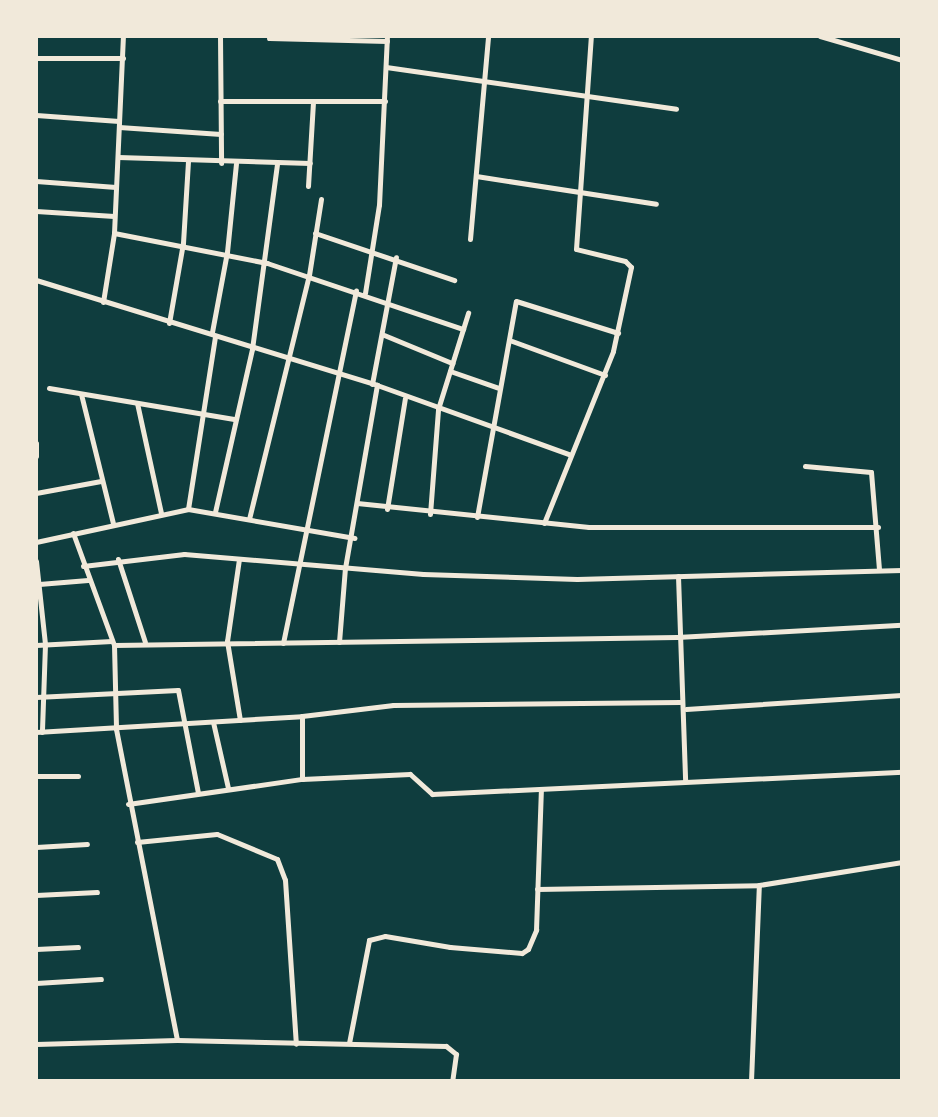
<!DOCTYPE html>
<style>
body{margin:0}
#map{position:relative;width:938px;height:1117px;overflow:hidden;background:#0f3d3e;font-family:"Space Grotesk",sans-serif}
div>[style]{position:absolute}
[style*='--x']{left:calc(var(--x)*1px);top:calc(var(--y)*1px);width:calc(var(--w)*1px);rotate:calc(var(--a)*1deg)}
.minor>*{height:5px;margin:-2.5px;padding:0 2.5px;transform-origin:2.5px;border-radius:2.5px;background:#f1e9da}
span{translate:-50% -50%;white-space:nowrap;text-align:center;line-height:1.15;-webkit-text-stroke:5px #f1e9da;paint-order:stroke}
.frame{position:absolute;inset:0;border:38px solid #f1e9da;pointer-events:none}
</style>
<div id="map">
<div class="minor">
<div style="--x:220;--y:36;--w:127;--a:89.5"></div>
<div style="--x:820;--y:36;--w:85;--a:16.3"></div>
<div style="--x:269;--y:38;--w:118;--a:1.5"></div>
<div style="--x:36;--y:58;--w:87;--a:0"></div>
<div style="--x:386;--y:67;--w:293;--a:8.2"></div>
<div style="--x:220;--y:101;--w:165;--a:0"></div>
<div style="--x:36;--y:115;--w:83;--a:4.1"></div>
<div style="--x:119;--y:127;--w:102;--a:3.9"></div>
<div style="--x:118;--y:157;--w:192;--a:1.8"></div>
<div style="--x:476;--y:176;--w:182;--a:8.8"></div>
<div style="--x:36;--y:181;--w:80;--a:4.3"></div>
<div style="--x:308;--y:186;--w:85;--a:-86.6"></div>
<div style="--x:36;--y:211;--w:78;--a:3.7"></div>
<div style="--x:114;--y:233;--w:156;--a:11.1"></div>
<div style="--x:267;--y:263;--w:207;--a:18.6"></div>
<div style="--x:315;--y:233;--w:147;--a:18.7"></div>
<div style="--x:470;--y:239;--w:204;--a:-84.9"></div>
<div style="--x:36;--y:280;--w:357;--a:17.1"></div>
<div style="--x:377;--y:385;--w:206;--a:19.8"></div>
<div style="--x:365;--y:293;--w:89;--a:-81"></div>
<div style="--x:379;--y:205;--w:169;--a:-87.3"></div>
<div style="--x:103;--y:302;--w:70;--a:-80.9"></div>
<div style="--x:114;--y:233;--w:197;--a:-87.4"></div>
<div style="--x:169;--y:323;--w:81;--a:-80.1"></div>
<div style="--x:183;--y:243;--w:82;--a:-86.5"></div>
<div style="--x:212;--y:332;--w:81;--a:-79.4"></div>
<div style="--x:227;--y:252;--w:89;--a:-84.2"></div>
<div style="--x:384;--y:335;--w:74;--a:22.4"></div>
<div style="--x:512;--y:341;--w:99;--a:20.1"></div>
<div style="--x:450;--y:371;--w:52;--a:19.1"></div>
<div style="--x:372;--y:384;--w:129;--a:-79.3"></div>
<div style="--x:49;--y:388;--w:189;--a:9.5"></div>
<div style="--x:81;--y:394;--w:133;--a:76.1"></div>
<div style="--x:137;--y:403;--w:113;--a:77.7"></div>
<div style="--x:36;--y:443;--w:13;--a:90"></div>
<div style="--x:805;--y:466;--w:66;--a:5.2"></div>
<div style="--x:871;--y:472;--w:98;--a:85.3"></div>
<div style="--x:36;--y:493;--w:66;--a:-10.5"></div>
<div style="--x:357;--y:503;--w:233;--a:5.9"></div>
<div style="--x:589;--y:527;--w:289;--a:0"></div>
<div style="--x:188;--y:509;--w:174;--a:-81.1"></div>
<div style="--x:387;--y:509;--w:112;--a:-80.8"></div>
<div style="--x:215;--y:512;--w:167;--a:-77.2"></div>
<div style="--x:252;--y:349;--w:188;--a:-82.3"></div>
<div style="--x:430;--y:514;--w:105;--a:-85.6"></div>
<div style="--x:438;--y:409;--w:101;--a:-72.6"></div>
<div style="--x:477;--y:517;--w:219;--a:-79.8"></div>
<div style="--x:516;--y:301;--w:107;--a:17.4"></div>
<div style="--x:249;--y:519;--w:251;--a:-76.2"></div>
<div style="--x:309;--y:275;--w:77;--a:-81"></div>
<div style="--x:544;--y:523;--w:185;--a:-68.1"></div>
<div style="--x:613;--y:351;--w:86;--a:-77.9"></div>
<div style="--x:631;--y:267;--w:8;--a:-135"></div>
<div style="--x:625;--y:261;--w:50;--a:-166.2"></div>
<div style="--x:576;--y:249;--w:214;--a:-86"></div>
<div style="--x:73;--y:533;--w:119;--a:69.9"></div>
<div style="--x:114;--y:645;--w:84;--a:88.6"></div>
<div style="--x:116;--y:729;--w:317;--a:78.9"></div>
<div style="--x:36;--y:542;--w:156;--a:-12.2"></div>
<div style="--x:188;--y:509;--w:169;--a:9.9"></div>
<div style="--x:118;--y:559;--w:87;--a:72"></div>
<div style="--x:239;--y:559;--w:83;--a:98.3"></div>
<div style="--x:227;--y:641;--w:80;--a:80.7"></div>
<div style="--x:36;--y:561;--w:83;--a:83.8"></div>
<div style="--x:45;--y:644;--w:88;--a:92"></div>
<div style="--x:83;--y:566;--w:102;--a:-6.8"></div>
<div style="--x:184;--y:554;--w:240;--a:4.8"></div>
<div style="--x:423;--y:574;--w:154;--a:1.9"></div>
<div style="--x:577;--y:579;--w:325;--a:-1.6"></div>
<div style="--x:678;--y:576;--w:205;--a:88"></div>
<div style="--x:39;--y:584;--w:49;--a:-4.7"></div>
<div style="--x:339;--y:642;--w:74;--a:-85.4"></div>
<div style="--x:345;--y:568;--w:186;--a:-80.1"></div>
<div style="--x:283;--y:643;--w:360;--a:-78.3"></div>
<div style="--x:36;--y:645;--w:76;--a:-3"></div>
<div style="--x:114;--y:645;--w:563;--a:-0.81"></div>
<div style="--x:677;--y:637;--w:225;--a:-3.1"></div>
<div style="--x:36;--y:697;--w:142;--a:-2.8"></div>
<div style="--x:178;--y:690;--w:105;--a:79"></div>
<div style="--x:686;--y:709;--w:216;--a:-3.7"></div>
<div style="--x:213;--y:722;--w:68;--a:77.2"></div>
<div style="--x:36;--y:732;--w:266;--a:-3.4"></div>
<div style="--x:302;--y:716;--w:92;--a:-6.9"></div>
<div style="--x:393;--y:705;--w:287;--a:-0.6"></div>
<div style="--x:36;--y:776;--w:42;--a:0"></div>
<div style="--x:302;--y:779;--w:63;--a:-90"></div>
<div style="--x:128;--y:804;--w:176;--a:-8.2"></div>
<div style="--x:302;--y:779;--w:108;--a:-2.7"></div>
<div style="--x:410;--y:774;--w:30;--a:42"></div>
<div style="--x:432;--y:794;--w:471;--a:-2.7"></div>
<div style="--x:137;--y:842;--w:80;--a:-5.7"></div>
<div style="--x:217;--y:834;--w:65;--a:22.6"></div>
<div style="--x:277;--y:859;--w:22;--a:69"></div>
<div style="--x:285;--y:880;--w:164;--a:86.2"></div>
<div style="--x:36;--y:847;--w:51;--a:-3.4"></div>
<div style="--x:537;--y:889;--w:222;--a:-1"></div>
<div style="--x:759;--y:885;--w:145;--a:-9.1"></div>
<div style="--x:36;--y:895;--w:61;--a:-2.8"></div>
<div style="--x:36;--y:949;--w:42;--a:-2.7"></div>
<div style="--x:36;--y:983;--w:65;--a:-3.5"></div>
<div style="--x:349;--y:1043;--w:105;--a:-79"></div>
<div style="--x:369;--y:940;--w:16;--a:-14"></div>
<div style="--x:385;--y:936;--w:66;--a:9.6"></div>
<div style="--x:450;--y:947;--w:72;--a:4.8"></div>
<div style="--x:522;--y:953;--w:7;--a:-34"></div>
<div style="--x:528;--y:949;--w:21;--a:-67"></div>
<div style="--x:536;--y:930;--w:140;--a:-88"></div>
<div style="--x:36;--y:1044;--w:141;--a:-1.6"></div>
<div style="--x:177;--y:1040;--w:269;--a:1.3"></div>
<div style="--x:446;--y:1046;--w:13;--a:39"></div>
<div style="--x:456;--y:1054;--w:27;--a:98"></div>
<div style="--x:751;--y:1081;--w:196;--a:-87.7"></div>
</div>
<div class="frame"></div>
</div>
